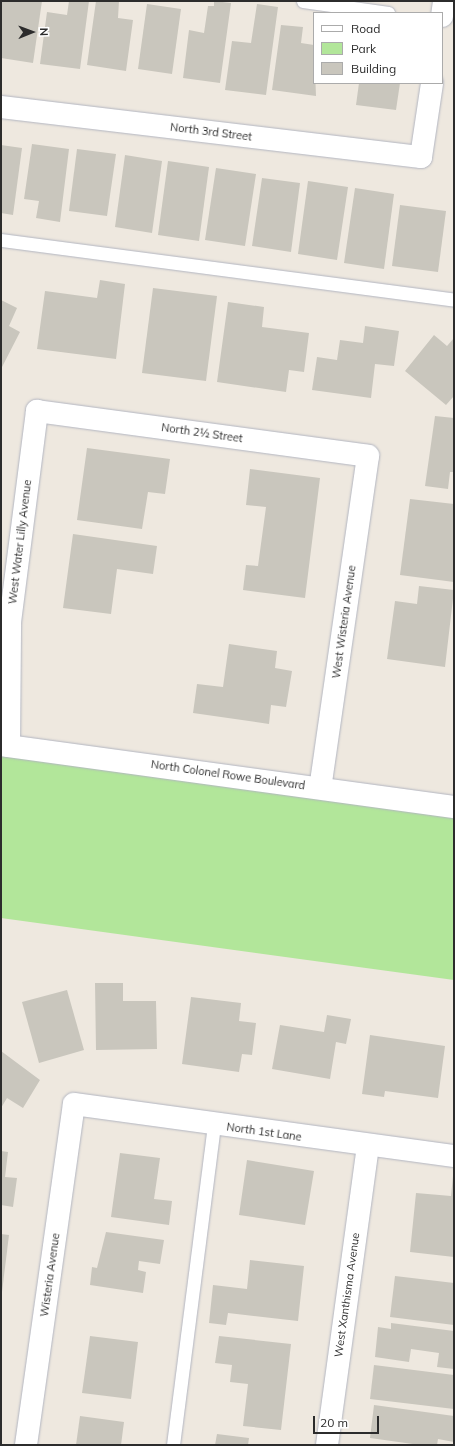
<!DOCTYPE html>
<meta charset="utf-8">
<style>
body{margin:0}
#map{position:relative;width:455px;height:1446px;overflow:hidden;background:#eee8df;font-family:Mulish,sans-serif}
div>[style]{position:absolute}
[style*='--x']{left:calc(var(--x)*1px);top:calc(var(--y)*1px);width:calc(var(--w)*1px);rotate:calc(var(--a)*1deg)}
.green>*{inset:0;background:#b2e69a}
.building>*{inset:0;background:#c9c6bd}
.roads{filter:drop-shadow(0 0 1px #b2b5c0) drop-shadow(0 0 1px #b2b5c0)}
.service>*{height:13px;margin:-6.5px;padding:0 6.5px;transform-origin:6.5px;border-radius:6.5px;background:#fff}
.minor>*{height:22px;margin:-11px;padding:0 11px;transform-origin:11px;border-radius:11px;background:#fff}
.secondary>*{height:22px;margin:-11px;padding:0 11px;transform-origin:11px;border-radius:11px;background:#fff}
span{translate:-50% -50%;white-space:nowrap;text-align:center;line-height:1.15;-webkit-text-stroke:3px #fff;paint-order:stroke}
.street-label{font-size:11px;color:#2c2c2c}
.frame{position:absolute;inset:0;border:2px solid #2c2c2c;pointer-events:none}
.legend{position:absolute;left:313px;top:12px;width:130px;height:72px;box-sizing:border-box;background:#fff;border:1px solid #ababab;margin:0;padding:5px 7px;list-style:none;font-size:12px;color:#2c2c2c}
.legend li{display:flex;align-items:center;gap:8px;height:20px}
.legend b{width:20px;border:1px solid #ababab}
.north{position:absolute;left:12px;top:12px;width:40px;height:40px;-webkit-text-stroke:3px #fff;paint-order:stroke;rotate:89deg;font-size:11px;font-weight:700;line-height:16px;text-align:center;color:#2c2c2c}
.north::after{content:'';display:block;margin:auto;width:14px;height:18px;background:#2c2c2c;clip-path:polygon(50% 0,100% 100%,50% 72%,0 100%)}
.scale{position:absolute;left:313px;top:1416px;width:66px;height:18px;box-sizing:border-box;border:2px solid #2c2c2c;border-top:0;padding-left:5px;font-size:12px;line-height:14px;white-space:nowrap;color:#2c2c2c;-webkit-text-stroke:3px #fff;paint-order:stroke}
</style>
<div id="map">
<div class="green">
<div style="clip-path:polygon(1px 751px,454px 813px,454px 980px,1px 918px)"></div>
</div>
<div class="building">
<div style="clip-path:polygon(1px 1px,42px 1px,33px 63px,1px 58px)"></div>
<div style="clip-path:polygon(69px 1px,89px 1px,80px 69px,40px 64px,47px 12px,67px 15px)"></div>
<div style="clip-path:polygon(96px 1px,119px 1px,118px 18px,133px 20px,126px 71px,87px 65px)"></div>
<div style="clip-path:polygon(214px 1px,231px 3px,220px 83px,183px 78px,189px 30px,204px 33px,208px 6px,214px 6px)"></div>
<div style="clip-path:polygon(147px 4px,181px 9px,172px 74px,138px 69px)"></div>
<div style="clip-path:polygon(257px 4px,278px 7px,266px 95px,225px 90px,232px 41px,251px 43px)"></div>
<div style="clip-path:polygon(281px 25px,303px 27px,301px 43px,314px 45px,316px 96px,272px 90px)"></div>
<div style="clip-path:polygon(359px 83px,400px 83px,396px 110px,356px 105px)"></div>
<div style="clip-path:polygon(32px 144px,69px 149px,60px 222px,36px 218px,39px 201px,24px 199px)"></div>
<div style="clip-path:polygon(1px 145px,22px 148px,13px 215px,1px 213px)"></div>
<div style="clip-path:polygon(77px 149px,116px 154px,107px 216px,69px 211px)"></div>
<div style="clip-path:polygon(125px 155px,162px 161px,152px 233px,115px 227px)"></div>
<div style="clip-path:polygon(168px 161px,209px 167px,199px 241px,158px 235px)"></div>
<div style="clip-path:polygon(216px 168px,256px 174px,245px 246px,205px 240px)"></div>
<div style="clip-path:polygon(262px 178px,300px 183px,291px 252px,252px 246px)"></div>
<div style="clip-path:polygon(308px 181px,348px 187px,337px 260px,298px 254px)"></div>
<div style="clip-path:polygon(355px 188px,394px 194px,384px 269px,344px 263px)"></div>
<div style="clip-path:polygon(400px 205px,446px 211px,438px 272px,392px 266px)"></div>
<div style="clip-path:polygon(100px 280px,125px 284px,116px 359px,37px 349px,45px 291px,97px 298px)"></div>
<div style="clip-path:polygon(153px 288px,217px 296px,206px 381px,142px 373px)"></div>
<div style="clip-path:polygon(1px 300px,17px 308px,9px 326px,20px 332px,1px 369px)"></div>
<div style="clip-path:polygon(228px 302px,264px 307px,262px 327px,309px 333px,304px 372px,289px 370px,286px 392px,217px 382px)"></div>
<div style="clip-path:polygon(365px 326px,399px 331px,394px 366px,375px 364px,371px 398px,312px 390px,317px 357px,337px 360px,340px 340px,363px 343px)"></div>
<div style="clip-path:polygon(434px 335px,447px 346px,454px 338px,454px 396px,446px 405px,405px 371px)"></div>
<div style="clip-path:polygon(435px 416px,454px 418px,454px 472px,450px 472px,448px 489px,425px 486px)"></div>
<div style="clip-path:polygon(87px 448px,170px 459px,165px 494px,148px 492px,142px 529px,77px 520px)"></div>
<div style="clip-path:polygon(250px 469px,320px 478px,305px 598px,243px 590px,246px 565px,258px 566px,266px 507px,246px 505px)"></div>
<div style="clip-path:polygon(410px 499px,454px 504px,454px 582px,400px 575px)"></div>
<div style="clip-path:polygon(73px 534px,157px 546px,153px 574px,117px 569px,111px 614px,63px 608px)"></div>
<div style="clip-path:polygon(419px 586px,454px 590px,445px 667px,387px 659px,395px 601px,417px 604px)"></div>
<div style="clip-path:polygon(229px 644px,277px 651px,275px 668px,292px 671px,286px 707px,271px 705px,269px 724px,193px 713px,197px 684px,223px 687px)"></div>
<div style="clip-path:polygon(95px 983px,123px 983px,123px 1001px,156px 1001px,157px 1049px,96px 1050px)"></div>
<div style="clip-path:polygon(67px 990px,84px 1050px,39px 1063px,22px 1002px)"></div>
<div style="clip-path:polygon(191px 997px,241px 1003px,239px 1021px,256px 1023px,252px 1055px,242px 1054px,239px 1072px,182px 1064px)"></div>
<div style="clip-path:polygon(327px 1015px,351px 1019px,346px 1044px,336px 1042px,330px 1079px,272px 1069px,280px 1025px,324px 1032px)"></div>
<div style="clip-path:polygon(370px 1035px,445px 1046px,438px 1098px,385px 1091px,384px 1097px,362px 1094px)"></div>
<div style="clip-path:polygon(1px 1051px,40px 1080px,23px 1108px,7px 1098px,1px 1108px)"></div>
<div style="clip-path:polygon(1px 1151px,8px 1152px,5px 1177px,17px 1178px,13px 1207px,1px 1205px)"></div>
<div style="clip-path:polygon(120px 1153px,160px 1158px,154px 1199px,172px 1201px,169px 1225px,111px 1217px)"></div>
<div style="clip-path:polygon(247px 1160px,314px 1171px,305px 1225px,239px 1215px)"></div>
<div style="clip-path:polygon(453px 1176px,454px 1257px,410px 1252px,416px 1193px,451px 1196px)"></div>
<div style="clip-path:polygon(106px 1232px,164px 1240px,160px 1264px,139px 1261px,138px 1270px,146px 1272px,143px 1293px,90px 1285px,92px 1267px,97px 1268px)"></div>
<div style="clip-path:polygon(1px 1234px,9px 1235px,2px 1292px,1px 1292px)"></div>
<div style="clip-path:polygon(250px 1260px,304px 1266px,298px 1321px,228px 1313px,226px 1325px,209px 1323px,213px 1285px,247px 1289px)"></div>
<div style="clip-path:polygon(395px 1276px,454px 1283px,454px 1325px,390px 1317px)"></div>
<div style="clip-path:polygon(391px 1323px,454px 1331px,454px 1369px,437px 1367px,439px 1353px,411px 1349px,409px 1362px,375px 1357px,378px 1327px,391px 1329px)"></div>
<div style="clip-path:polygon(90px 1336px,138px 1342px,131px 1399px,82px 1393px)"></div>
<div style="clip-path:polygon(219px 1336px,291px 1344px,281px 1430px,243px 1426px,248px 1384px,230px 1382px,232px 1365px,215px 1363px)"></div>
<div style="clip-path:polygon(374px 1365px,454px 1375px,454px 1409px,370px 1399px)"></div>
<div style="clip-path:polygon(374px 1405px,454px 1416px,454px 1442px,438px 1439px,437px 1445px,420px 1445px,370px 1438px)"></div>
<div style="clip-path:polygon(80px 1416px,124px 1422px,121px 1445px,76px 1445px)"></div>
<div style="clip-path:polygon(217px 1434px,249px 1438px,248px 1445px,215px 1445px)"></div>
</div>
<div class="roads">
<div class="service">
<div style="--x:303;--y:1;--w:86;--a:8"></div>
<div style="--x:1;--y:240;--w:457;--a:7.5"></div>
<div style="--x:173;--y:1445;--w:323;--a:-82.7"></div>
</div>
<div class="minor">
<div style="--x:442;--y:16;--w:15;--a:-82"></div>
<div style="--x:1;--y:107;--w:423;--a:6.8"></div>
<div style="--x:421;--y:157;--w:75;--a:-81.5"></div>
<div style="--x:9;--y:746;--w:124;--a:-89.5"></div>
<div style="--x:10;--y:622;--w:213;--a:-82.7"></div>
<div style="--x:37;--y:411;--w:334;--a:7.7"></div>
<div style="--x:368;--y:456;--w:335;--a:98.2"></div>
<div style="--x:26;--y:1445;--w:344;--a:-82"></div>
<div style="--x:74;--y:1104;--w:384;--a:7.8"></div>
<div style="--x:327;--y:1445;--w:302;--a:-82.2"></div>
</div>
<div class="secondary">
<div style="--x:1;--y:745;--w:457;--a:7.8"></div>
</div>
</div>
<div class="street-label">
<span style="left:211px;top:132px;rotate:7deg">North 3rd Street</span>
<span style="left:202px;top:433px;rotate:8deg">North 2½ Street</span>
<span style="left:20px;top:542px;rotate:-83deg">West Water Lilly Avenue</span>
<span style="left:344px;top:622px;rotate:-82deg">West Wisteria Avenue</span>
<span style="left:228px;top:775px;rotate:8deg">North Colonel Rowe Boulevard</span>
<span style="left:264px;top:1132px;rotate:8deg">North 1st Lane</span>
<span style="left:50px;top:1275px;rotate:-82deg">Wisteria Avenue</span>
<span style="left:347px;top:1295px;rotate:-82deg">West Xanthisma Avenue</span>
</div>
<div class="frame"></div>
<ul class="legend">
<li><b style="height:5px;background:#fff"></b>Road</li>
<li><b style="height:11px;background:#b2e69a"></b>Park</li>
<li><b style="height:11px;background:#c9c6bd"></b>Building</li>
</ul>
<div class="north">N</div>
<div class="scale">20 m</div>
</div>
